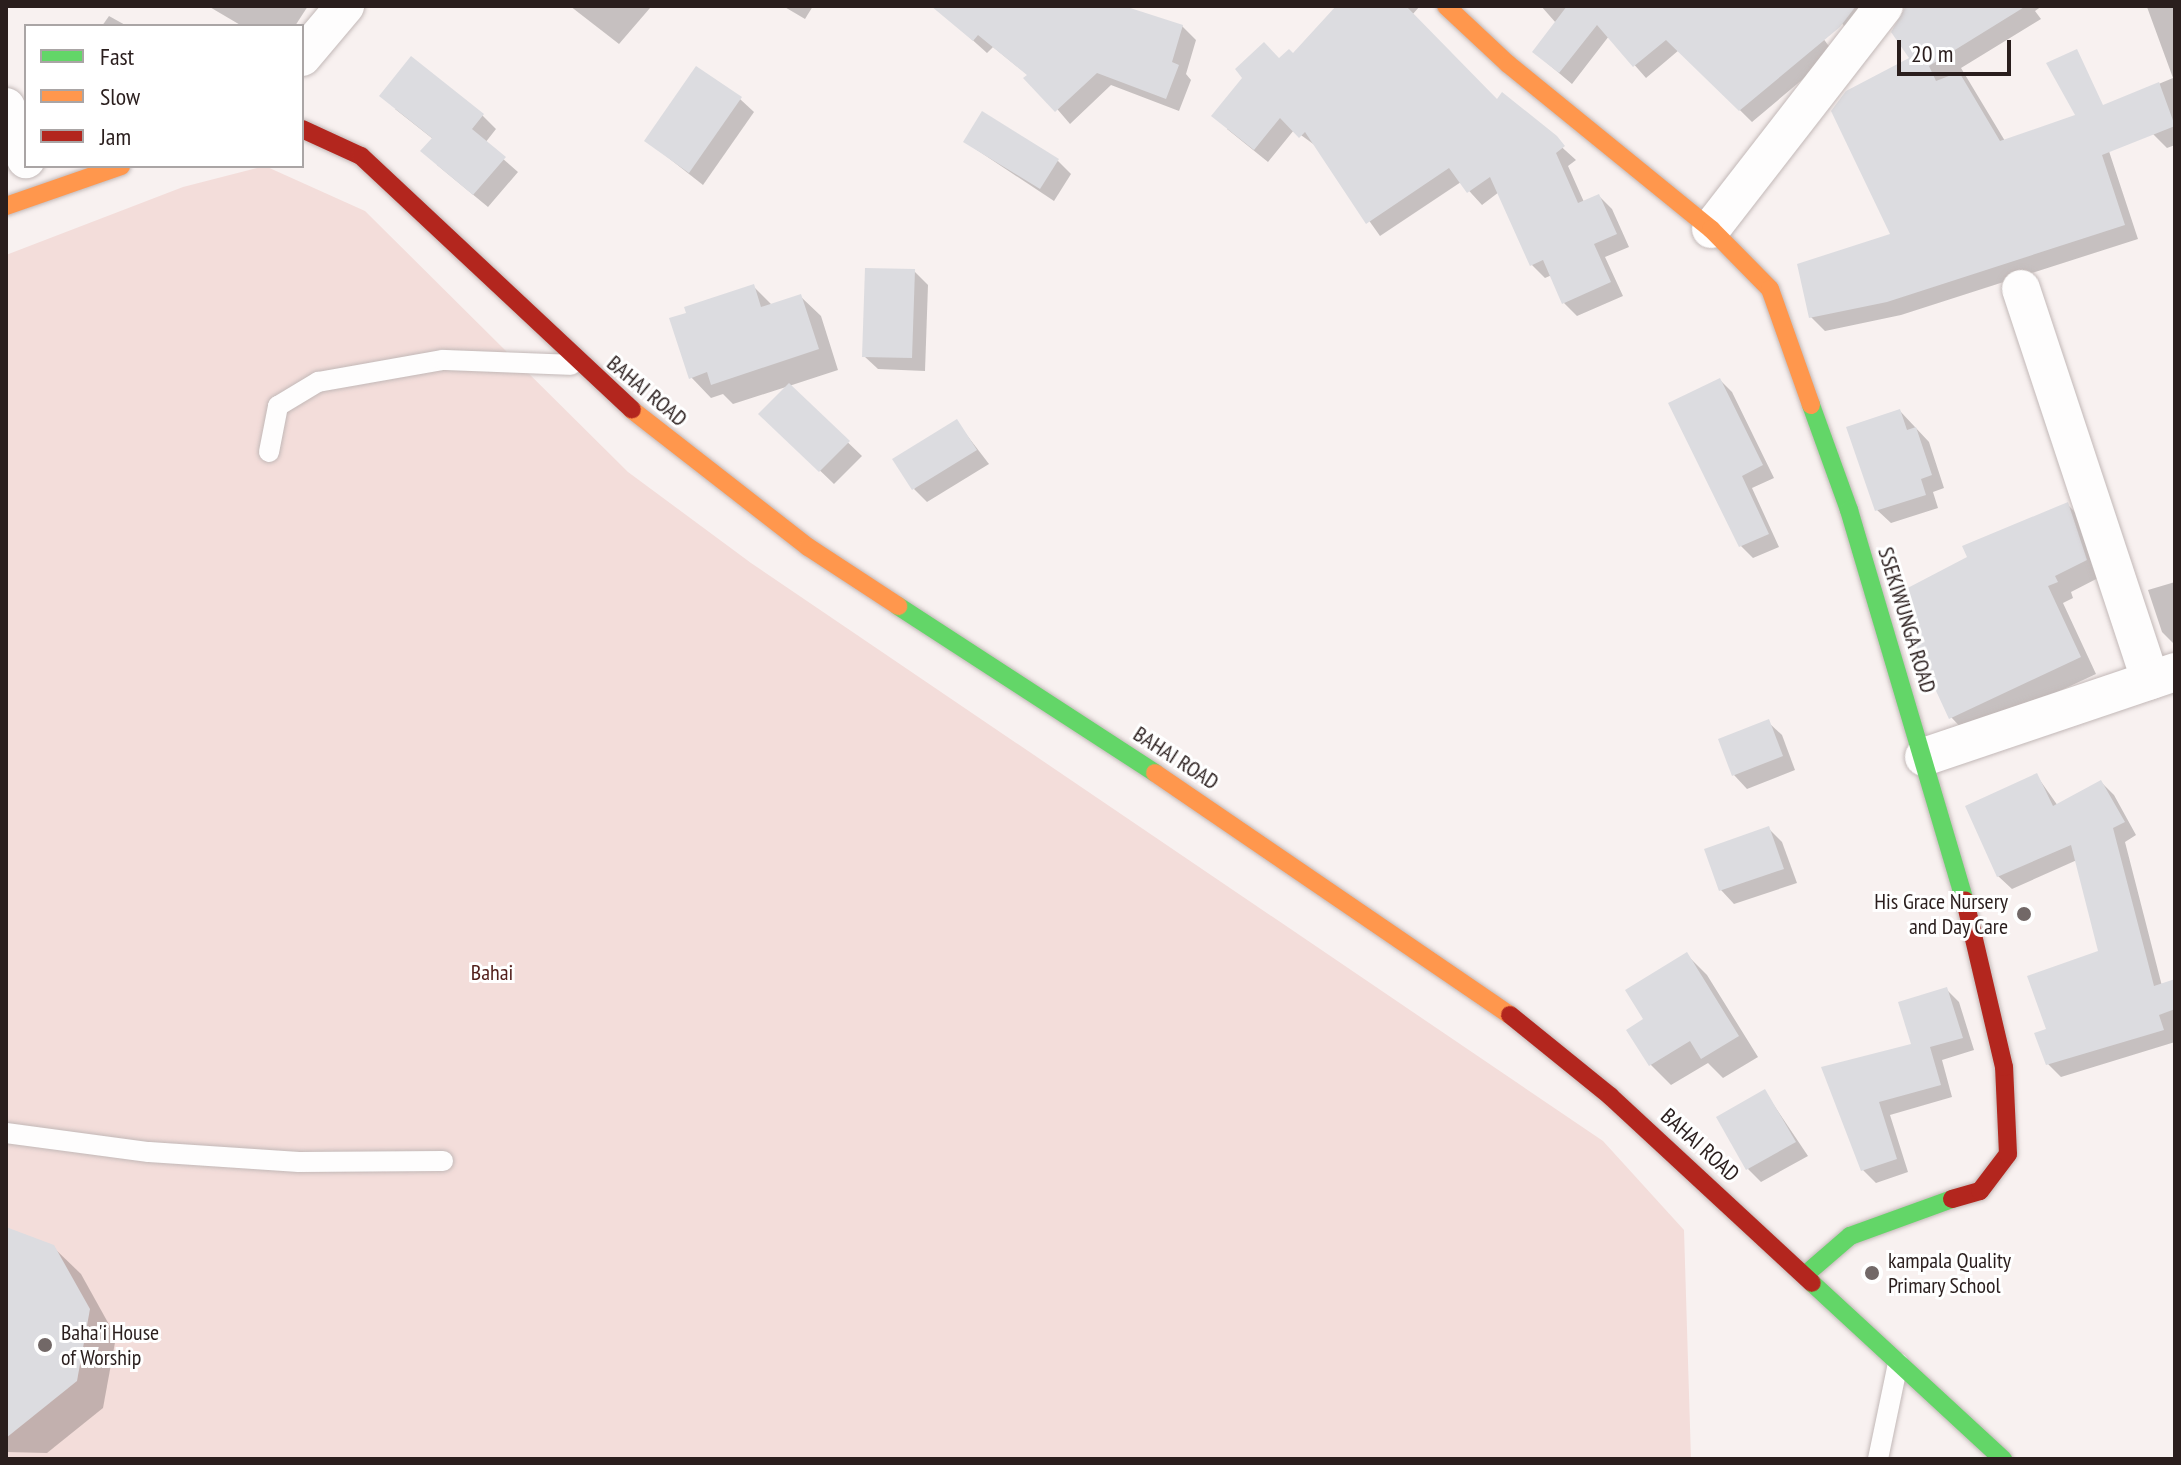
<!DOCTYPE html>
<style>
body{margin:0}
#map{position:relative;width:2181px;height:1465px;overflow:hidden;background:#f8f1f0;font-family:"PT Sans Narrow",sans-serif}
div>[style]{position:absolute}
[style*='--x']{left:calc(var(--x)*1px);top:calc(var(--y)*1px);width:calc(var(--w)*1px);rotate:calc(var(--a)*1deg)}
.green>*{inset:0;background:#f3ddda}
.shadow>*{inset:0;background:#0003}
.building>*{inset:0;background:#dcdce0}
.roads{filter:drop-shadow(0 0 2px #c2b8b7) drop-shadow(0 0 2px #c2b8b7)}
.lane>*{height:20px;margin:-10px;padding:0 10px;transform-origin:10px;border-radius:10px;background:#fefdfd}
.street>*{height:38px;margin:-19px;padding:0 19px;transform-origin:19px;border-radius:19px;background:#fefdfd}
.fast>*{height:18px;margin:-9px;padding:0 9px;transform-origin:9px;border-radius:9px;background:#63d668}
.slow>*{height:18px;margin:-9px;padding:0 9px;transform-origin:9px;border-radius:9px;background:#ff974d}
.jam>*{height:18px;margin:-9px;padding:0 9px;transform-origin:9px;border-radius:9px;background:#b3261e}
.dots>*{width:22px;height:22px;translate:-50% -50%;box-sizing:border-box;border:4px solid #fff;border-radius:50%}
span{translate:-50% -50%;white-space:nowrap;text-align:center;line-height:1.15;-webkit-text-stroke:6px #fff;paint-order:stroke}
.street-label{font-size:22px;color:#2a1e1d}
.poi-label{font-size:22px;color:#2a1e1d}
.right{translate:-100% -50%;text-align:right}
.left{translate:0 -50%;text-align:left}
.park-label{font-size:22px;color:#53201c}
.frame{position:absolute;inset:0;border:8px solid #2a1e1d;pointer-events:none}
.legend{position:absolute;left:24px;top:24px;width:280px;height:144px;box-sizing:border-box;background:#fff;border:2px solid #aaa5a5;margin:0;padding:10px 14px;list-style:none;font-size:24px;color:#2a1e1d}
.legend li{display:flex;align-items:center;gap:16px;height:40px}
.legend b{width:40px;border:2px solid #aaa5a5}
.scale{position:absolute;left:1897px;top:40px;width:114px;height:36px;box-sizing:border-box;border:4px solid #2a1e1d;border-top:0;padding-left:10px;font-size:24px;line-height:28px;white-space:nowrap;color:#2a1e1d;-webkit-text-stroke:6px #fff;paint-order:stroke}
</style>
<div id="map">
<div class="green">
<div style="clip-path:polygon(265px 166px,365px 211px,628px 472px,751px 563px,1603px 1141px,1684px 1230px,1691px 1459px,6px 1459px,6px 255px,183px 187px)"></div>
</div>
<div class="shadow">
<div style="clip-path:polygon(208px 6px,308px 6px,295px 26px,242px 26px)"></div>
<div style="clip-path:polygon(570px 6px,648px 6px,650px 8px,619px 44px)"></div>
<div style="clip-path:polygon(783px 6px,813px 6px,805px 19px)"></div>
<div style="clip-path:polygon(958px 6px,1121px 6px,1182px 26px,1196px 40px,1186px 74px,1191px 80px,1179px 111px,1111px 85px,1070px 124px,1029px 76px,993px 47px,987px 53px,948px 18px)"></div>
<div style="clip-path:polygon(1338px 6px,1420px 6px,1412px 15px,1497px 102px,1503px 94px,1576px 160px,1568px 166px,1584px 202px,1599px 196px,1612px 209px,1629px 247px,1605px 257px,1623px 296px,1577px 316px,1564px 303px,1552px 275px,1545px 278px,1532px 265px,1499px 192px,1482px 205px,1461px 182px,1380px 236px,1316px 146px,1294px 130px,1268px 162px,1227px 129px,1280px 61px,1293px 56px)"></div>
<div style="clip-path:polygon(1541px 6px,1799px 6px,1834px 53px,1752px 122px,1679px 50px,1646px 78px,1609px 36px,1572px 84px,1547px 63px,1556px 23px)"></div>
<div style="clip-path:polygon(1830px 6px,1874px 6px,1853px 39px)"></div>
<div style="clip-path:polygon(1956px 6px,2042px 6px,2035px 11px,2041px 19px,1961px 68px,2005px 141px,2101px 127px,2138px 239px,1901px 315px,1825px 331px,1811px 317px,1893px 235px,1912px 58px)"></div>
<div style="clip-path:polygon(2175px 6px,2175px 145px,2167px 148px,2153px 134px,2132px 95px,2173px 78px,2147px 7px)"></div>
<div style="clip-path:polygon(109px 16px,127px 26px,102px 26px)"></div>
<div style="clip-path:polygon(740px 99px,754px 112px,703px 185px,647px 141px)"></div>
<div style="clip-path:polygon(395px 109px,482px 115px,496px 129px,485px 143px,518px 172px,488px 207px,437px 165px,433px 139px)"></div>
<div style="clip-path:polygon(965px 142px,1058px 161px,1071px 174px,1054px 201px)"></div>
<div style="clip-path:polygon(914px 271px,928px 285px,925px 371px,878px 369px,864px 356px)"></div>
<div style="clip-path:polygon(753px 286px,772px 305px,800px 296px,821px 316px,838px 370px,789px 386px,862px 456px,834px 484px,761px 414px,789px 386px,733px 404px,723px 394px,711px 398px,691px 377px)"></div>
<div style="clip-path:polygon(1720px 380px,1732px 392px,1774px 478px,1752px 488px,1779px 547px,1753px 558px,1741px 546px)"></div>
<div style="clip-path:polygon(1900px 411px,1929px 442px,1944px 488px,1933px 492px,1938px 508px,1891px 523px,1877px 510px)"></div>
<div style="clip-path:polygon(956px 421px,989px 464px,927px 502px,914px 489px)"></div>
<div style="clip-path:polygon(2068px 505px,2084px 521px,2102px 576px,2071px 592px,2073px 598px,2063px 603px,2096px 674px,1967px 734px,1951px 717px)"></div>
<div style="clip-path:polygon(2175px 582px,2175px 643px,2174px 644px,2162px 632px,2148px 590px)"></div>
<div style="clip-path:polygon(1768px 722px,1782px 735px,1795px 770px,1747px 789px,1734px 775px)"></div>
<div style="clip-path:polygon(2037px 776px,2058px 806px,2101px 782px,2114px 795px,2136px 835px,2125px 842px,2162px 986px,2175px 994px,2175px 1042px,2061px 1077px,2048px 1064px,2049px 1030px,2101px 952px,2077px 860px,2012px 889px,1998px 876px)"></div>
<div style="clip-path:polygon(1769px 829px,1782px 842px,1797px 883px,1734px 904px,1721px 890px)"></div>
<div style="clip-path:polygon(1687px 955px,1707px 975px,1758px 1057px,1723px 1078px,1708px 1063px,1671px 1085px,1651px 1065px,1646px 1020px)"></div>
<div style="clip-path:polygon(1946px 989px,1959px 1002px,1974px 1050px,1942px 1060px,1952px 1097px,1890px 1115px,1908px 1172px,1876px 1183px,1863px 1170px,1823px 1069px,1914px 1045px)"></div>
<div style="clip-path:polygon(1765px 1092px,1808px 1156px,1761px 1182px,1748px 1169px)"></div>
<div style="clip-path:polygon(6px 1229px,53px 1247px,81px 1274px,116px 1337px,103px 1408px,47px 1453px,6px 1452px)"></div>
</div>
<div class="building">
<div style="clip-path:polygon(931px 6px,1124px 6px,1183px 25px,1172px 62px,1179px 65px,1166px 99px,1097px 73px,1055px 112px,1023px 78px,1027px 75px,978px 35px,973px 41px)"></div>
<div style="clip-path:polygon(1336px 6px,1406px 6px,1497px 99px,1502px 92px,1557px 136px,1565px 146px,1556px 153px,1578px 203px,1599px 194px,1617px 234px,1594px 244px,1611px 282px,1562px 304px,1543px 260px,1530px 266px,1490px 177px,1467px 193px,1449px 168px,1366px 224px,1305px 132px,1299px 138px,1280px 118px,1254px 150px,1211px 116px,1242px 78px,1235px 69px,1264px 42px,1279px 58px,1289px 49px,1293px 53px)"></div>
<div style="clip-path:polygon(1567px 6px,1856px 6px,1840px 27px,1739px 111px,1666px 40px,1633px 67px,1597px 25px,1559px 73px,1532px 52px)"></div>
<div style="clip-path:polygon(1906px 6px,2026px 6px,1929px 66px,1936px 81px,1959px 72px,2000px 141px,2075px 115px,2046px 63px,2077px 49px,2103px 105px,2159px 82px,2175px 126px,2102px 155px,2125px 225px,1887px 302px,1809px 318px,1797px 264px,1890px 234px,1831px 111px,1846px 91px,1909px 58px,1891px 32px)"></div>
<div style="clip-path:polygon(411px 56px,484px 114px,472px 129px,506px 157px,473px 195px,420px 151px,432px 138px,379px 96px)"></div>
<div style="clip-path:polygon(696px 66px,742px 97px,689px 173px,644px 141px)"></div>
<div style="clip-path:polygon(982px 111px,1059px 159px,1040px 189px,963px 142px)"></div>
<div style="clip-path:polygon(865px 268px,915px 269px,912px 358px,862px 357px)"></div>
<div style="clip-path:polygon(754px 284px,761px 307px,801px 294px,819px 349px,711px 385px,707px 372px,689px 379px,669px 318px,686px 313px,684px 307px)"></div>
<div style="clip-path:polygon(1720px 378px,1763px 465px,1742px 476px,1769px 534px,1739px 547px,1668px 403px)"></div>
<div style="clip-path:polygon(789px 383px,850px 441px,819px 472px,758px 414px)"></div>
<div style="clip-path:polygon(1900px 409px,1907px 430px,1916px 427px,1932px 475px,1921px 479px,1926px 495px,1875px 511px,1846px 427px)"></div>
<div style="clip-path:polygon(957px 419px,977px 450px,912px 490px,892px 459px)"></div>
<div style="clip-path:polygon(2068px 502px,2087px 560px,2055px 576px,2058px 582px,2048px 586px,2081px 657px,1949px 719px,1919px 654px,1900px 592px,1967px 557px,1962px 546px)"></div>
<div style="clip-path:polygon(1769px 719px,1783px 756px,1732px 776px,1718px 739px)"></div>
<div style="clip-path:polygon(2037px 773px,2053px 806px,2101px 780px,2125px 822px,2113px 828px,2154px 986px,2175px 979px,2175px 1009px,2159px 1015px,2164px 1030px,2046px 1065px,2034px 1033px,2046px 1029px,2027px 976px,2098px 951px,2071px 845px,1997px 877px,1965px 806px)"></div>
<div style="clip-path:polygon(1769px 826px,1784px 869px,1719px 891px,1704px 849px)"></div>
<div style="clip-path:polygon(1687px 952px,1739px 1036px,1701px 1059px,1690px 1041px,1649px 1066px,1626px 1030px,1643px 1019px,1625px 990px)"></div>
<div style="clip-path:polygon(1947px 987px,1963px 1038px,1930px 1047px,1941px 1085px,1879px 1102px,1897px 1159px,1861px 1171px,1821px 1067px,1911px 1044px,1898px 1002px)"></div>
<div style="clip-path:polygon(1765px 1089px,1796px 1142px,1746px 1170px,1716px 1117px)"></div>
<div style="clip-path:polygon(6px 1227px,54px 1245px,90px 1309px,77px 1381px,6px 1438px)"></div>
</div>
<div class="roads">
<div class="lane">
<div style="--x:269;--y:452;--w:47;--a:-78.9"></div>
<div style="--x:278;--y:406;--w:47;--a:-31"></div>
<div style="--x:318;--y:382;--w:127;--a:-10"></div>
<div style="--x:443;--y:360;--w:128;--a:2.2"></div>
<div style="--x:6;--y:1133;--w:144;--a:7.6"></div>
<div style="--x:149;--y:1152;--w:150;--a:3.8"></div>
<div style="--x:299;--y:1162;--w:144;--a:-0.4"></div>
<div style="--x:1878;--y:1459;--w:98;--a:-78.2"></div>
</div>
<div class="street">
<div style="--x:302;--y:57;--w:67;--a:-49.9"></div>
<div style="--x:6;--y:107;--w:56;--a:69"></div>
<div style="--x:1711;--y:229;--w:282;--a:-52.2"></div>
<div style="--x:2021;--y:289;--w:412;--a:71.7"></div>
<div style="--x:1924;--y:757;--w:265;--a:-18.7"></div>
</div>
<div class="fast">
<div style="--x:1811;--y:405;--w:112;--a:70.1"></div>
<div style="--x:1849;--y:510;--w:408;--a:73.5"></div>
<div style="--x:898;--y:606;--w:306;--a:33"></div>
<div style="--x:1806;--y:1274;--w:58;--a:-40.8"></div>
<div style="--x:1850;--y:1236;--w:109;--a:-19.9"></div>
<div style="--x:1812;--y:1283;--w:260;--a:42.7"></div>
</div>
<div class="slow">
<div style="--x:1446;--y:6;--w:85;--a:43.1"></div>
<div style="--x:1508;--y:64;--w:262;--a:39.1"></div>
<div style="--x:1711;--y:229;--w:84;--a:45.5"></div>
<div style="--x:1770;--y:289;--w:123;--a:70.5"></div>
<div style="--x:6;--y:206;--w:122;--a:-19.2"></div>
<div style="--x:632;--y:410;--w:223;--a:37.9"></div>
<div style="--x:808;--y:547;--w:108;--a:33.2"></div>
<div style="--x:1155;--y:773;--w:430;--a:34.3"></div>
</div>
<div class="jam">
<div style="--x:302;--y:129;--w:65;--a:24.6"></div>
<div style="--x:361;--y:156;--w:371;--a:43.1"></div>
<div style="--x:1510;--y:1015;--w:129;--a:39"></div>
<div style="--x:1610;--y:1096;--w:275;--a:42.8"></div>
<div style="--x:1952;--y:1199;--w:29;--a:-16"></div>
<div style="--x:1980;--y:1191;--w:46;--a:-52.9"></div>
<div style="--x:2008;--y:1154;--w:87;--a:-92.6"></div>
<div style="--x:2004;--y:1067;--w:171;--a:-103.2"></div>
</div>
</div>
<div class="dots">
<div style="left:2024px;top:914px;background:#726867"></div>
<div style="left:1872px;top:1273px;background:#726867"></div>
<div style="left:45px;top:1345px;background:#726867"></div>
</div>
<div class="street-label">
<span style="left:647px;top:391px;rotate:40deg">BAHAI ROAD</span>
<span style="left:1907px;top:620px;rotate:73deg">SSEKIWUNGA ROAD</span>
<span style="left:1176px;top:758px;rotate:33deg">BAHAI ROAD</span>
<span style="left:1700px;top:1145px;rotate:42deg">BAHAI ROAD</span>
</div>
<div class="poi-label">
<span class="right" style="left:2008px;top:914px">His Grace Nursery<br>and Day Care</span>
<span class="left" style="left:1888px;top:1273px">kampala Quality<br>Primary School</span>
<span class="left" style="left:61px;top:1345px">Baha'i House<br>of Worship</span>
</div>
<div class="park-label">
<span style="left:492px;top:973px">Bahai</span>
</div>
<div class="frame"></div>
<ul class="legend">
<li><b style="height:10px;background:#63d668"></b>Fast</li>
<li><b style="height:10px;background:#ff974d"></b>Slow</li>
<li><b style="height:10px;background:#b3261e"></b>Jam</li>
</ul>
<div class="scale">20 m</div>
</div>
